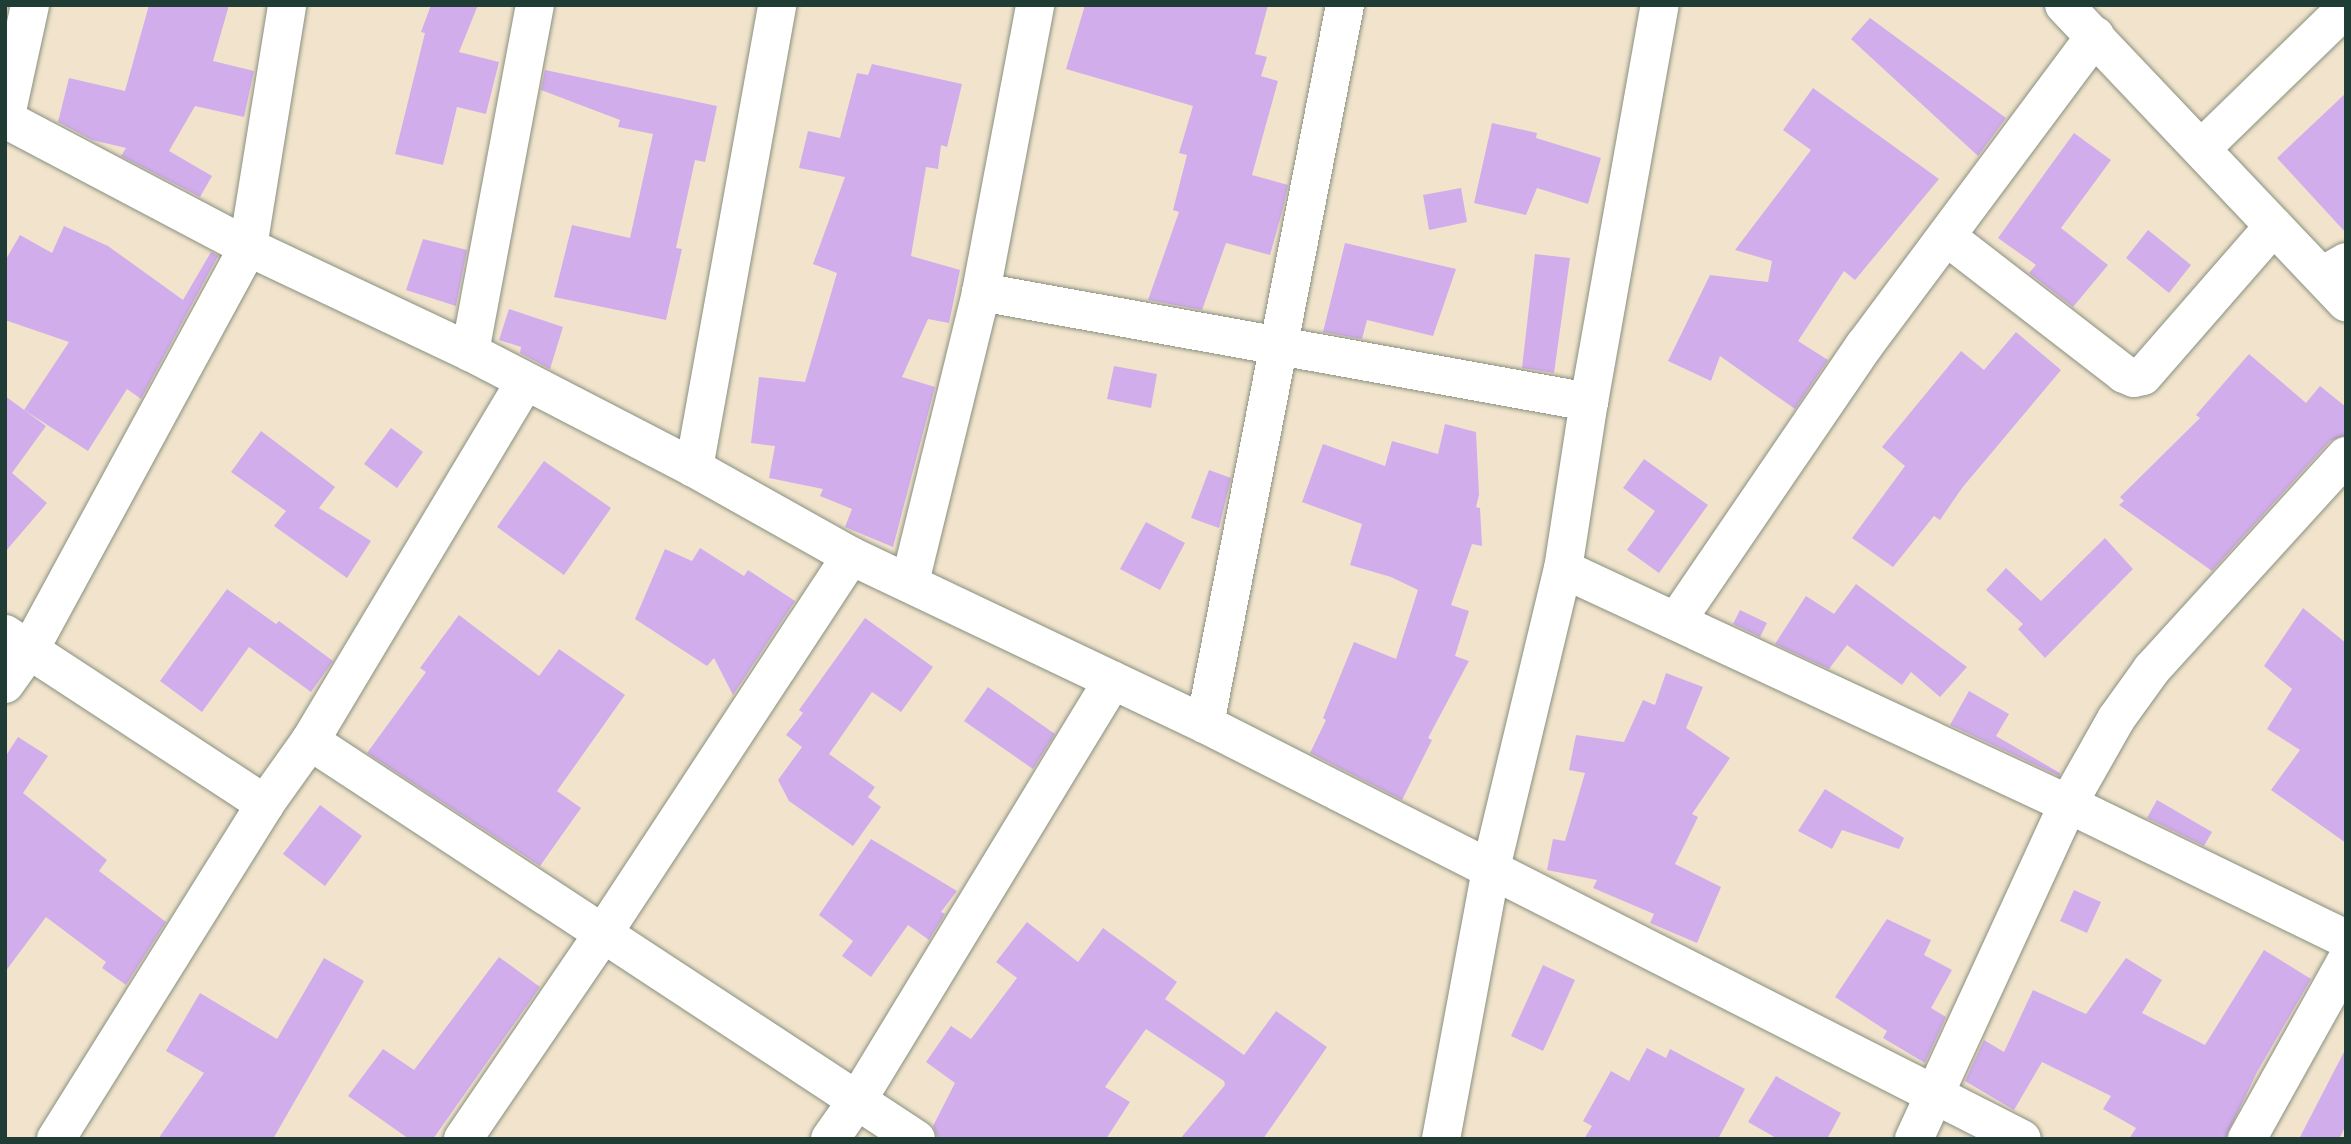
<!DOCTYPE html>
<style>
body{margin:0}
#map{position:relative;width:2351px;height:1144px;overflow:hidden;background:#f2e4cc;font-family:"Comic Neue",sans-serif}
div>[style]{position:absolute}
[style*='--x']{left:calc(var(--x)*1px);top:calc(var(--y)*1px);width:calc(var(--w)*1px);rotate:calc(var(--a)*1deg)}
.building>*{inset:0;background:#d2adec}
.roads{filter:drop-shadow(0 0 2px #889080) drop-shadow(0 0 2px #889080)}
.minor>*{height:38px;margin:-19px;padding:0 19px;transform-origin:19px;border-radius:19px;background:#fff}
.tertiary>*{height:38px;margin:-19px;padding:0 19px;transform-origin:19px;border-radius:19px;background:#fff}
span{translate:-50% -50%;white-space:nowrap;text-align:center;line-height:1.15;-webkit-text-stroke:7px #f6f6f2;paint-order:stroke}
.frame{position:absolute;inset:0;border:7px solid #1f3d34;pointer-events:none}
</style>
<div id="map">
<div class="building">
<div style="clip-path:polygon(149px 5px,229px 5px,213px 61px,254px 71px,244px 117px,195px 106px,169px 151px,212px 176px,200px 197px,121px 156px,126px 148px,92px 140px,58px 122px,69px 78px,125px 91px)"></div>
<div style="clip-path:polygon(431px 5px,478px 5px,459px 52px,499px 62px,486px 114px,457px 107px,443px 165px,395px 154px,425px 33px,421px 32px)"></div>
<div style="clip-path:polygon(1085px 5px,1268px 5px,1255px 54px,1267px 57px,1261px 76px,1278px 81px,1252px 175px,1288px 185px,1282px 212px,1270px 255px,1226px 243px,1202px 310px,1148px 300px,1179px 212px,1173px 210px,1187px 155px,1179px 153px,1193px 106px,1066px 69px)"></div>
<div style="clip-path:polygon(1870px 18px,2006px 118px,1978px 156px,1851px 39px)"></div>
<div style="clip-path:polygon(872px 64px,962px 84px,947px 147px,941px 145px,938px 169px,926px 167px,911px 256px,960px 270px,949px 323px,928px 319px,902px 377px,935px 387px,893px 547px,845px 527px,852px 509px,820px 496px,823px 489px,769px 478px,775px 446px,751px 443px,759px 377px,805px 382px,837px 273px,813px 264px,845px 177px,799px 168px,808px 131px,840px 138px,857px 73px,868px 75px)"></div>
<div style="clip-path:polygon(545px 70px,717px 106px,705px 162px,695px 160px,676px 248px,682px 249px,666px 320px,554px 297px,572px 225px,630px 238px,653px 134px,618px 127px,620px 120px,541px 90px)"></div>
<div style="clip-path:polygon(1813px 88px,1939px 179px,1855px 280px,1844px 271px,1798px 341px,1828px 360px,1795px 409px,1720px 356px,1711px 381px,1668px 361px,1710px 275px,1768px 282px,1772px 261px,1735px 250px,1811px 150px,1783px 130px)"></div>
<div style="clip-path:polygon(2346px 93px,2346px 233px,2277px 158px)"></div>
<div style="clip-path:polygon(1492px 123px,1537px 133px,1536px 138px,1601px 158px,1588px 204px,1537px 188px,1526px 215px,1474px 203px)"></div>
<div style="clip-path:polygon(2074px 133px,2111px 160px,2061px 228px,2108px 265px,2073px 307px,2029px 273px,2036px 265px,1998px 238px)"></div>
<div style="clip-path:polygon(1461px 188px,1467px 222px,1429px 230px,1423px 195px)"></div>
<div style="clip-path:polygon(64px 226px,108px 246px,183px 300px,211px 252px,218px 256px,141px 399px,127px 389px,88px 451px,24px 410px,69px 342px,5px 320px,5px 261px,20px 235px,52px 253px)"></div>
<div style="clip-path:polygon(2148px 230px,2191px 265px,2169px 293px,2126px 258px)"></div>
<div style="clip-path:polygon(423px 239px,467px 250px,456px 306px,406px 290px)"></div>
<div style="clip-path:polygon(1345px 243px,1456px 269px,1433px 336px,1367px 320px,1362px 339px,1323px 332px)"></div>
<div style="clip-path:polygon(1535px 254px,1570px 258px,1554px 373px,1522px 368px)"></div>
<div style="clip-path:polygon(509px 309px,563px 327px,550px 369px,520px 353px,521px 347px,499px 340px)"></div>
<div style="clip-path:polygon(2016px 332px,2061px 370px,1962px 488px,1940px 520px,1934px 516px,1893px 567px,1852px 538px,1905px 466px,1882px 447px,1961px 351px,1984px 370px)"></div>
<div style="clip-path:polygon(2249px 354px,2306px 403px,2320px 386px,2346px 407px,2346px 435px,2330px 441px,2212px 571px,2119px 505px,2124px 501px,2120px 497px,2200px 418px,2196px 415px)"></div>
<div style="clip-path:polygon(1114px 366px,1157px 374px,1151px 408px,1107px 399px)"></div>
<div style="clip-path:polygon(5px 396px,46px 426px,12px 473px,47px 503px,5px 552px)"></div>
<div style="clip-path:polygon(1445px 424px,1476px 432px,1479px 495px,1476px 507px,1480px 508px,1482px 546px,1472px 544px,1451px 605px,1469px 611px,1455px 656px,1469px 661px,1428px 738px,1432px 740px,1402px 800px,1310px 753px,1326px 720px,1323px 718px,1354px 642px,1396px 659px,1418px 590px,1391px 577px,1350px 565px,1362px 524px,1302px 502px,1323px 444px,1385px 466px,1392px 441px,1438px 454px)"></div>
<div style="clip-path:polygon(391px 428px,423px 452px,397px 488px,364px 464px)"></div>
<div style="clip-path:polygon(261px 431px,335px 487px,319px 508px,371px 541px,347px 578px,274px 526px,286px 511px,231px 472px)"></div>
<div style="clip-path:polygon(1644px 459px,1708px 505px,1659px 573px,1627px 550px,1655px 511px,1623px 488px)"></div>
<div style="clip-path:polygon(544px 461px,611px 508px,564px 575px,497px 527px)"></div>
<div style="clip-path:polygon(1209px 470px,1231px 478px,1219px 528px,1191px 518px)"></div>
<div style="clip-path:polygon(1146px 522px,1185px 543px,1160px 590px,1120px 569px)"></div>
<div style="clip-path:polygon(2105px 538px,2133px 569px,2045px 658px,2018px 629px,2023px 624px,1986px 590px,2006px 568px,2041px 601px)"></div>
<div style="clip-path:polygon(700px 548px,744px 576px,748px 570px,795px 601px,733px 695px,714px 658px,707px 666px,635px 619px,665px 549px,692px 561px)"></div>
<div style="clip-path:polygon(1856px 584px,1967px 667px,1940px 697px,1911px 672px,1902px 685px,1847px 645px,1829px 669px,1775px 644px,1806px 596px,1834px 614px)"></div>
<div style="clip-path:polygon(227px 589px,276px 624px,279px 621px,333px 661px,311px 692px,249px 647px,202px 712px,160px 681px)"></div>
<div style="clip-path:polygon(2303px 608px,2346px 643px,2346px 843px,2271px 790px,2300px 750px,2267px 729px,2292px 689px,2264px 666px)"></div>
<div style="clip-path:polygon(1740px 610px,1767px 623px,1760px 637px,1733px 624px)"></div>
<div style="clip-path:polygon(459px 615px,539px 676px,559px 649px,625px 695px,557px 791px,581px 808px,540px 866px,367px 753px,426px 672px,420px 668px)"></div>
<div style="clip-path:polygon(865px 618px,933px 667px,901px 712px,872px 692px,829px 754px,875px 787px,868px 797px,881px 807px,853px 846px,789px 801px,778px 780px,802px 747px,786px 735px,803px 713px,799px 710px)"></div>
<div style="clip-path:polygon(1666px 673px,1703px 687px,1686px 728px,1730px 758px,1692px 814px,1698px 817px,1675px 864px,1721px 887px,1697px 943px,1650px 923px,1654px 914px,1593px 888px,1597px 880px,1547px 870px,1553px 839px,1565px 841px,1585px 773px,1569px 770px,1576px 735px,1624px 742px,1643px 700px,1655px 705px)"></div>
<div style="clip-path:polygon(988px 687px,1055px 734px,1033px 769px,964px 721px)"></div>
<div style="clip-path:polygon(1969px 691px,2009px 714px,1996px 736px,2060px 773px,2059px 776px,1950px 725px)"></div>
<div style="clip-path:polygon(18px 737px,48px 756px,23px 793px,107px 860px,99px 871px,166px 922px,126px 985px,102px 968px,106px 962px,46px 917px,5px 972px,5px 757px)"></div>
<div style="clip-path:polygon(1825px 789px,1904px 838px,1899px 849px,1842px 830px,1832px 849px,1798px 831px)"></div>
<div style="clip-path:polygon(2157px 800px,2212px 832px,2204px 846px,2147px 818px)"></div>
<div style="clip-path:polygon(320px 805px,362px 836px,325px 886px,283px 854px)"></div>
<div style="clip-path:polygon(871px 839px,957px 891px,941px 912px,945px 914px,929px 940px,908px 925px,871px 977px,842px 956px,853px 941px,819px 915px)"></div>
<div style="clip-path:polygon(2074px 890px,2101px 902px,2087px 933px,2060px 921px)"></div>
<div style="clip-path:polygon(1887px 919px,1931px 940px,1924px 955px,1952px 970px,1931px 1008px,1946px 1017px,1925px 1063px,1883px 1038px,1887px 1031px,1835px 997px)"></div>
<div style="clip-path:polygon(1027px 922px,1078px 962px,1103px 928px,1177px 982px,1165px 999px,1244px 1055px,1276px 1011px,1327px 1047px,1263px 1139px,1180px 1139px,1225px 1085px,1224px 1081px,1146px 1029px,1105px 1087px,1130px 1102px,1106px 1139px,938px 1139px,933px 1126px,955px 1083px,926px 1062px,951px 1026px,971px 1039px,1017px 978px,996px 962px)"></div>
<div style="clip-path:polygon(2264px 950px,2311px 979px,2257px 1072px,2225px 1139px,2129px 1139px,2136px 1128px,2103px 1109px,2111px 1096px,2042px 1062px,2014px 1110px,1965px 1081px,1984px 1040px,2004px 1052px,2033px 990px,2086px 1014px,2126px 958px,2162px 980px,2142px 1013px,2205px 1045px)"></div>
<div style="clip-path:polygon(499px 957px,540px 987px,433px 1139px,409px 1139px,348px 1096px,383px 1049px,414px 1070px)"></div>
<div style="clip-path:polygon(324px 958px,364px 981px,273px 1139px,158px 1139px,204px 1073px,166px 1051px,200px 993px,277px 1039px)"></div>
<div style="clip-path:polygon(1543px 965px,1575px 980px,1543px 1051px,1511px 1036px)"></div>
<div style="clip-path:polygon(1647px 1048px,1666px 1058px,1670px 1049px,1745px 1089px,1718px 1139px,1584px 1139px,1592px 1126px,1583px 1121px,1611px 1071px,1629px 1081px)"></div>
<div style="clip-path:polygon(2346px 1048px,2346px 1125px,2339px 1139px,2299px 1139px)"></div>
<div style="clip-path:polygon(1776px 1076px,1841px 1113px,1827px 1139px,1778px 1139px,1748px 1122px)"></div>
</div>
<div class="roads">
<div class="minor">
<div style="--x:5;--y:119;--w:275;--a:27.8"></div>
<div style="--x:248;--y:247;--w:246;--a:25.3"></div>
<div style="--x:470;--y:352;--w:252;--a:27.4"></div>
<div style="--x:694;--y:468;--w:180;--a:29.3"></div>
<div style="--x:851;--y:556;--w:392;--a:25.4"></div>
<div style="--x:1205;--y:724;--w:916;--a:26.93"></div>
<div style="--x:5;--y:120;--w:118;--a:-77.7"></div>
<div style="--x:2202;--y:148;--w:201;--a:-44.2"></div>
<div style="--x:1947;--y:237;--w:224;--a:37.7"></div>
<div style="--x:2124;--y:374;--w:11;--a:22"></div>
<div style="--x:2134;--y:378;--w:9;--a:-13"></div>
<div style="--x:2143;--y:376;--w:199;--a:-48.9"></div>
<div style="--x:2322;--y:276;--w:28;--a:-30"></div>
<div style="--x:981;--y:292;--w:618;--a:10.26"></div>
<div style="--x:470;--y:352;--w:353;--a:-79.4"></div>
<div style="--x:694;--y:468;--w:470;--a:-79.8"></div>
<div style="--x:1563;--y:569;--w:557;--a:24.95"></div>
<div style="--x:2068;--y:804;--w:309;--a:25.9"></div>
<div style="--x:910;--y:582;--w:299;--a:-76.2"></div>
<div style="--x:981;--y:292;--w:292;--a:-79.3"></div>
<div style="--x:1677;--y:620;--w:332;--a:-55.7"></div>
<div style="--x:1864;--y:346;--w:387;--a:-53.3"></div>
<div style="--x:5;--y:634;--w:311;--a:33.2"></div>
<div style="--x:5;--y:684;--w:43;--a:-54.5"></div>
<div style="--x:30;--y:649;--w:457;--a:-61.5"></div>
<div style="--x:248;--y:247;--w:245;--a:-80.8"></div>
<div style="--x:1205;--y:724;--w:733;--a:-78.98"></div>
<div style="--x:310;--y:741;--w:725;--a:33.3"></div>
<div style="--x:56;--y:1139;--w:395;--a:-58"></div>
<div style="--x:265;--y:804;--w:77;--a:-54.5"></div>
<div style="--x:310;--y:741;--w:418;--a:-59.1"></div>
<div style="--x:463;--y:1139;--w:247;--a:-55.7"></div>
<div style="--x:602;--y:935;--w:453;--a:-56.7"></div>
<div style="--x:830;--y:1139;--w:49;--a:-55"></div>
<div style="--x:858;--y:1099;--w:490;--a:-58.7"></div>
<div style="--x:1441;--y:1139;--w:276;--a:-79.5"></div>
<div style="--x:1491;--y:868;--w:308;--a:-76.5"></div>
<div style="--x:1563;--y:569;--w:169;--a:-81.2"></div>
<div style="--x:1589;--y:402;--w:403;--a:-79.9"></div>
<div style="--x:1914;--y:1139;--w:369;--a:-65.3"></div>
<div style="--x:2068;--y:804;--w:98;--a:-60.5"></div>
<div style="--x:2116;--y:719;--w:62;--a:-54.2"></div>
<div style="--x:2152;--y:669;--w:288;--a:-47.7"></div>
<div style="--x:2247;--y:1139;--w:204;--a:-60.9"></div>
</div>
<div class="tertiary">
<div style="--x:2064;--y:5;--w:410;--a:46.5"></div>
</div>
</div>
<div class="frame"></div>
</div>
